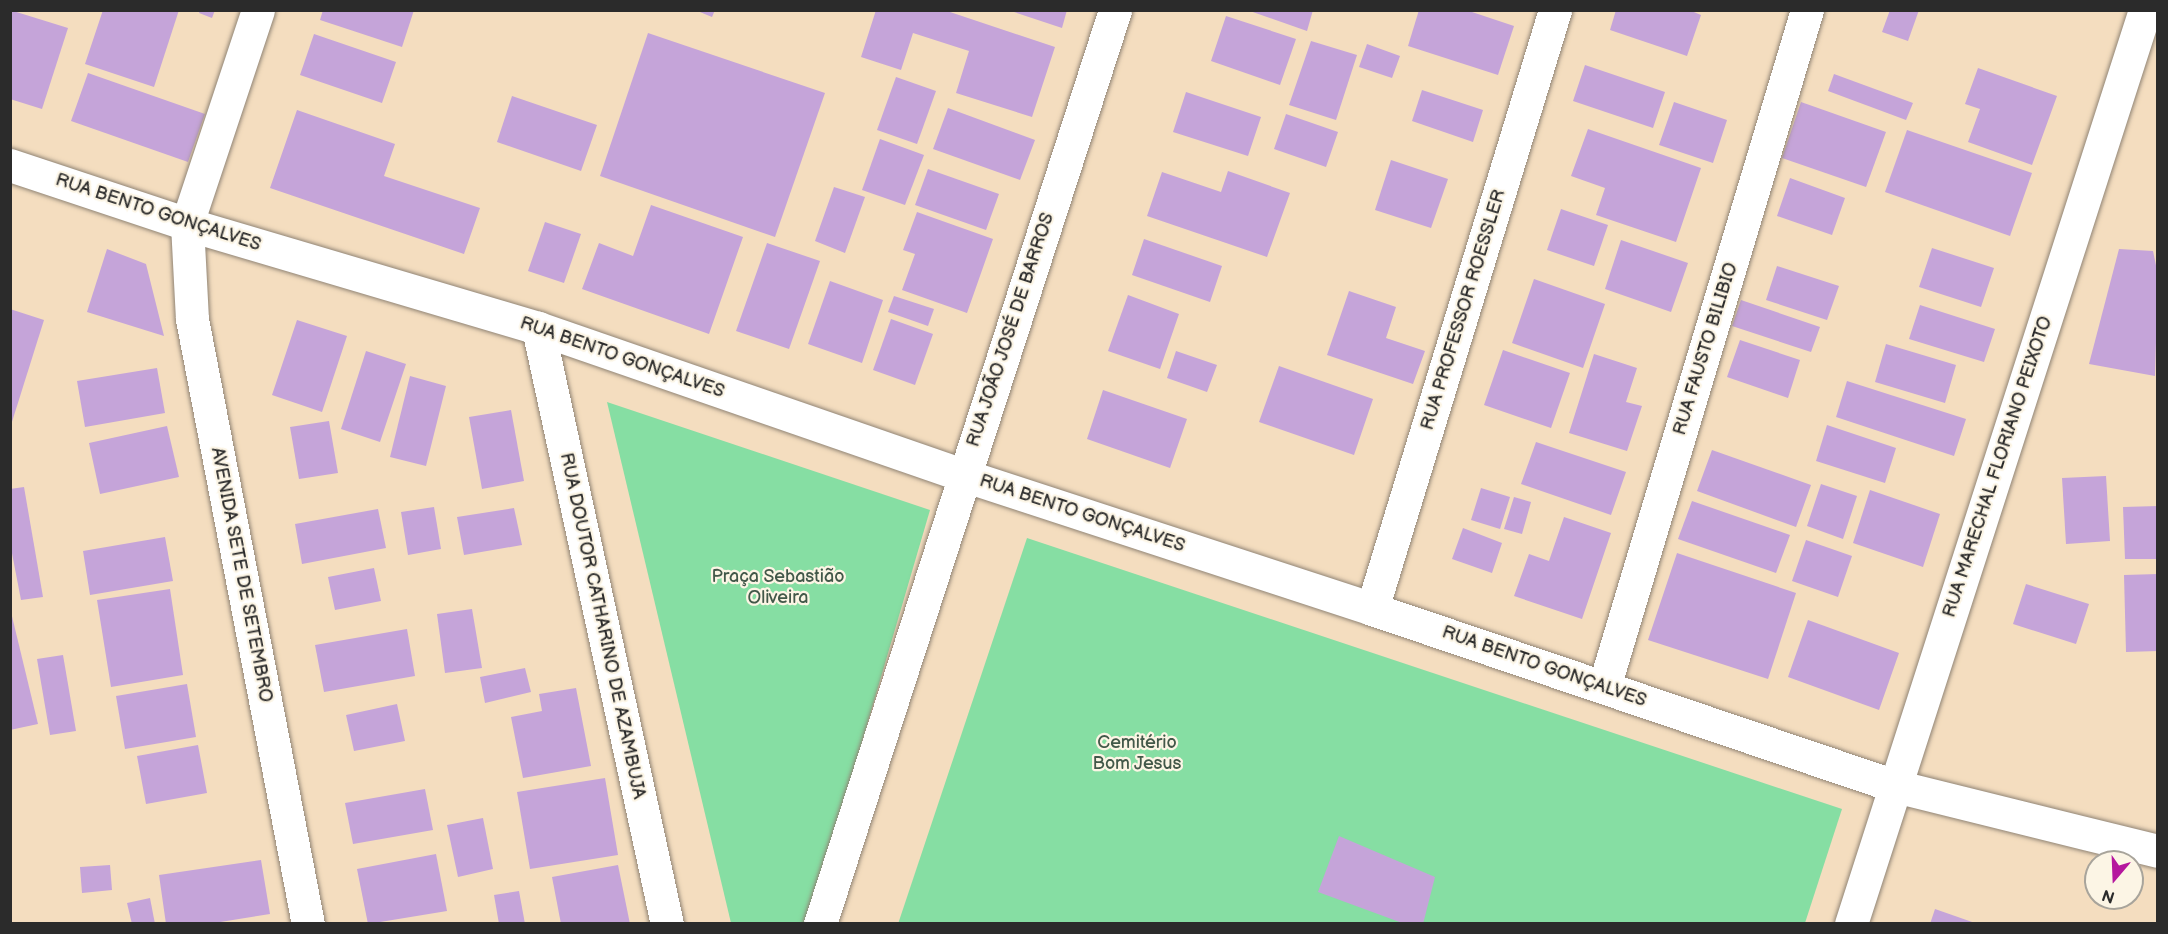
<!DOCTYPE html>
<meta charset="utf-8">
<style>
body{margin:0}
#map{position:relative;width:2168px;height:934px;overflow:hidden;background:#f4ddbf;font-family:"Balsamiq Sans",sans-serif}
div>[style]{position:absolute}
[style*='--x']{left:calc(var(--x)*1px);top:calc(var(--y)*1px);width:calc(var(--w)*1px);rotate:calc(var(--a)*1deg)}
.green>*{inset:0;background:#86dea3}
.building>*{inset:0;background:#c5a4d9}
.roads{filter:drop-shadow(0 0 2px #908475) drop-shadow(0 0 2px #908475)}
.minor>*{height:33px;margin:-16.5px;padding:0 16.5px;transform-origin:16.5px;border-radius:16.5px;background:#fff}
span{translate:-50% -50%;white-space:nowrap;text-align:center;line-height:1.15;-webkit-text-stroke:4.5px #fcf5e5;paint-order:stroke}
.street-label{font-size:18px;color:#2b2b2b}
.park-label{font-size:18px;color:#425849}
.frame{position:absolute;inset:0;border:12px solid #2b2b2b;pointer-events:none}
.north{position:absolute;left:2084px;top:850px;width:60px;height:60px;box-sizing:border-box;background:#fcf5e5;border:2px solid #a8a49b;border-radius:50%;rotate:199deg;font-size:16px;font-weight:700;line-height:24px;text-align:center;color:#2b2b2b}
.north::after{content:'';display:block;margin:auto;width:21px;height:27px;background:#b5179e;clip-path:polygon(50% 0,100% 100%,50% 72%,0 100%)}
</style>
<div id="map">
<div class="green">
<div style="clip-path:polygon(607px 402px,930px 510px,809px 923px,731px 923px)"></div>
<div style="clip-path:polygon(1027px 538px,1842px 809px,1805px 923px,898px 924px)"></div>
</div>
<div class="building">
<div style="clip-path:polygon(10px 10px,68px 28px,42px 109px,10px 99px)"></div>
<div style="clip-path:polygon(103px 10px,179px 10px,154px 87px,85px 64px)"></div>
<div style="clip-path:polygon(200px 10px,215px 10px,212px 18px,199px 13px)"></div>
<div style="clip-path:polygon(323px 10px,414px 10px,402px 47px,320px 20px)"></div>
<div style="clip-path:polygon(695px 10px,715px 10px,712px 17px)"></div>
<div style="clip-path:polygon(876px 10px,944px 10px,1055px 47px,1032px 117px,956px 93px,969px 51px,913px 33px,901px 70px,861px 57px)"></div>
<div style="clip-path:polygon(1008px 10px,1067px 10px,1062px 28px)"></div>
<div style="clip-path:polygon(1247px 10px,1313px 10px,1307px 31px)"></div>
<div style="clip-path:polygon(1419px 10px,1466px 10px,1514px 26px,1498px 75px,1408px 46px)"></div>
<div style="clip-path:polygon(1616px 10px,1689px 10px,1701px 15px,1687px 56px,1610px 30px)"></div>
<div style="clip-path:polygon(1890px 10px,1919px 10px,1908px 41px,1882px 32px)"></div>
<div style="clip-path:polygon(1226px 16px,1296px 39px,1280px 85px,1211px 61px)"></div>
<div style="clip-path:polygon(648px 33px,825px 93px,775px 237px,600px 176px)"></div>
<div style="clip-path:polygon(314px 34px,396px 62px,382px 103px,300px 75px)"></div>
<div style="clip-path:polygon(1311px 41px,1357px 55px,1336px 120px,1289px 105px)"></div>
<div style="clip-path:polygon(1367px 44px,1400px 56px,1392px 78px,1359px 67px)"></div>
<div style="clip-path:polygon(1585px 65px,1665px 92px,1653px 128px,1573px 101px)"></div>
<div style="clip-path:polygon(1978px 68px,2057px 96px,2032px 165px,1968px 142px,1980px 109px,1965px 104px)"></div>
<div style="clip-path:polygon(88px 73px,205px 114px,188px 162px,71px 121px)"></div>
<div style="clip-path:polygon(1834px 74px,1913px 103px,1906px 120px,1828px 91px)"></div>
<div style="clip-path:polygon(896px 77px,936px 91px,917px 144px,877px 130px)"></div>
<div style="clip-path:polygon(1422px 90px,1483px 110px,1473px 142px,1412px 121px)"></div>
<div style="clip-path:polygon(1186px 92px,1261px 117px,1248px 156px,1173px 132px)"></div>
<div style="clip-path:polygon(512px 96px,597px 125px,581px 171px,497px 142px)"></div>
<div style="clip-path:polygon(1674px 102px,1727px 120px,1713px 163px,1659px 145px)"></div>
<div style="clip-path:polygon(1801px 102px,1886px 132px,1866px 187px,1782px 158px)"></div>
<div style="clip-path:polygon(948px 108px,1035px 140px,1020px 180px,933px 149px)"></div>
<div style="clip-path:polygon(297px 110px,395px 144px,384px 176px,480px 208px,464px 254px,270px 188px)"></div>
<div style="clip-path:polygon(1286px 114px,1338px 132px,1326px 167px,1274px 149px)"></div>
<div style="clip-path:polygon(1588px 129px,1701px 168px,1676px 242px,1596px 215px,1605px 188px,1571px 176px)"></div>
<div style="clip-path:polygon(1907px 130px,2032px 173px,2010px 236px,1885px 192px)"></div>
<div style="clip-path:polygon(880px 139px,924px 155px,905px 205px,862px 190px)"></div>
<div style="clip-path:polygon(1391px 160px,1448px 179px,1431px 228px,1375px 210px)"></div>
<div style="clip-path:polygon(928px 169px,999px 194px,986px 230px,915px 205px)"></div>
<div style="clip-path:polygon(1228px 171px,1290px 193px,1267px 257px,1147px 216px,1162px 172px,1221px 192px)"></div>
<div style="clip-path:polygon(1790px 178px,1845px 198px,1832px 235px,1777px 216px)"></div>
<div style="clip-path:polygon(834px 187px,865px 197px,845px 253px,815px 241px)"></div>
<div style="clip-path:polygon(651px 205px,743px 237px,709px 334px,582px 289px,599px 243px,633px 256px)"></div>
<div style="clip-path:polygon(1561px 209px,1608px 225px,1594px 266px,1547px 250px)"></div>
<div style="clip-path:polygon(917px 212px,993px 239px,967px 313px,902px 290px,915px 254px,903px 250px)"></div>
<div style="clip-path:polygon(545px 222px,581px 234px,564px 283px,528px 271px)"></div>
<div style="clip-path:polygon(1144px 239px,1222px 266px,1210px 302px,1132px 275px)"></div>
<div style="clip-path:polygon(1621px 240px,1688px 263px,1671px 312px,1605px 289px)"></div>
<div style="clip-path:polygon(767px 243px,820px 261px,789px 349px,736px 331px)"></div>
<div style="clip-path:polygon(1932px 248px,1994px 268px,1981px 307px,1919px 287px)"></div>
<div style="clip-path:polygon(107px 249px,146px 264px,164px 336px,87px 312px)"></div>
<div style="clip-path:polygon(2119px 249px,2153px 251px,2158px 275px,2155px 376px,2089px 364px)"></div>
<div style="clip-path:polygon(1777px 266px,1839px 286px,1827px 320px,1766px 300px)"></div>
<div style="clip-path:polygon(1534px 279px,1605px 304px,1583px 368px,1512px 343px)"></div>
<div style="clip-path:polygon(830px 281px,883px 300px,862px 363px,808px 344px)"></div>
<div style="clip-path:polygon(1349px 291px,1396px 307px,1386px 338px,1425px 351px,1413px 384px,1327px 355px)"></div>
<div style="clip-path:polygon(1128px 295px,1179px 314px,1160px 369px,1108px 351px)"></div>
<div style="clip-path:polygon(894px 296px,934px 309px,928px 326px,888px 312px)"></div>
<div style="clip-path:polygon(1741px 300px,1820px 327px,1811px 352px,1732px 326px)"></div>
<div style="clip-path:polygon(1920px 305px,1995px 329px,1984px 362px,1909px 339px)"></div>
<div style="clip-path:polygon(10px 309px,44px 320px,11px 425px,10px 425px)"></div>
<div style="clip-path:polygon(891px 319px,933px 334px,915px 385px,873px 370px)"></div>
<div style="clip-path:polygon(297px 320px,347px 336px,322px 412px,272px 395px)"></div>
<div style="clip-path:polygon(1740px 340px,1800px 360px,1788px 398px,1727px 377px)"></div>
<div style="clip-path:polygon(1886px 344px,1956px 365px,1945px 403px,1875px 382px)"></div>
<div style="clip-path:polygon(1503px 350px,1570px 373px,1551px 428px,1484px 405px)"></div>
<div style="clip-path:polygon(366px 351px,406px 364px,380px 442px,341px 429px)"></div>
<div style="clip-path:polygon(1176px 351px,1217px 365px,1207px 392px,1167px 378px)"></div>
<div style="clip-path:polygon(1594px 354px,1637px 368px,1626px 402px,1642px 406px,1627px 451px,1569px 433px)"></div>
<div style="clip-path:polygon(1279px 366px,1373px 399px,1354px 455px,1259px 422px)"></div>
<div style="clip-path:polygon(157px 368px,165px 413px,85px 427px,77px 381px)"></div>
<div style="clip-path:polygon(410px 376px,446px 386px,426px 466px,390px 457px)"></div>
<div style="clip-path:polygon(1847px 381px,1966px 419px,1954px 456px,1836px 417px)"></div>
<div style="clip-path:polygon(1103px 390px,1187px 419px,1170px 468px,1087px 439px)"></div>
<div style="clip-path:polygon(511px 410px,524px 481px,482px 489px,469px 417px)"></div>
<div style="clip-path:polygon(329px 421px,338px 473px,299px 479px,290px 427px)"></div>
<div style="clip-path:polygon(1827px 425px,1896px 448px,1885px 483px,1816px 461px)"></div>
<div style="clip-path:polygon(167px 426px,179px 477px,100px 494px,89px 443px)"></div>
<div style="clip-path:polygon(1536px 442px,1626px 472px,1611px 515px,1521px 484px)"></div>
<div style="clip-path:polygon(1712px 450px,1811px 485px,1796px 527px,1697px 491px)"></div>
<div style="clip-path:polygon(2106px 476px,2110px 541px,2066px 544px,2062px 478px)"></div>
<div style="clip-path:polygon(1821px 484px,1857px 496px,1843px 539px,1807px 526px)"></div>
<div style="clip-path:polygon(24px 487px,43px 597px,21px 600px,10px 543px,10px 489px)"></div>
<div style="clip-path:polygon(1481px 488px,1510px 497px,1500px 529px,1471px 520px)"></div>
<div style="clip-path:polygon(1870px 490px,1940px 514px,1923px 567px,1853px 543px)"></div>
<div style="clip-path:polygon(1514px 497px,1531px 502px,1522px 534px,1504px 529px)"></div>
<div style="clip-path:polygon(1692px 501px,1790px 535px,1776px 573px,1678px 539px)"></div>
<div style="clip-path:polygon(2158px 506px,2158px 559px,2125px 559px,2123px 507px)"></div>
<div style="clip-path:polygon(434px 507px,441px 549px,408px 555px,401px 512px)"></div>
<div style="clip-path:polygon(514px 508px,522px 545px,464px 555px,457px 517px)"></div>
<div style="clip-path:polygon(378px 509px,386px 548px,302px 564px,295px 524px)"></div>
<div style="clip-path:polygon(1564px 517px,1611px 533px,1582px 619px,1514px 596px,1529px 554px,1549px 561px)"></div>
<div style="clip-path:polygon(1463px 528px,1502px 543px,1492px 573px,1452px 559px)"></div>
<div style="clip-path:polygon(165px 537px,173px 581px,90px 595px,83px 551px)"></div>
<div style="clip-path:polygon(1806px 540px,1852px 556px,1838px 597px,1792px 581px)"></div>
<div style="clip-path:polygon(1677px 553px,1796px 593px,1768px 679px,1648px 640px)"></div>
<div style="clip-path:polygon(374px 568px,381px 601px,335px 610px,328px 577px)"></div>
<div style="clip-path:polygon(2158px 574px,2158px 651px,2126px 652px,2124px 575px)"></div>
<div style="clip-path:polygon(2026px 584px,2089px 604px,2076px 644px,2013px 624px)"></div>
<div style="clip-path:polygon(170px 589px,183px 675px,111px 687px,97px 600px)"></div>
<div style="clip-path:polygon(10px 608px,38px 724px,10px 730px)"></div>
<div style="clip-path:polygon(472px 609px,482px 668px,445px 673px,437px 614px)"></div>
<div style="clip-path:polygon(1808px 620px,1899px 653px,1879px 710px,1788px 677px)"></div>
<div style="clip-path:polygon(407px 629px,415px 676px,324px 692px,315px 645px)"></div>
<div style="clip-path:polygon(63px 655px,76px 731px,50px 735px,37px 659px)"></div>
<div style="clip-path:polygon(525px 668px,531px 692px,485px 703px,480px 677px)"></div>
<div style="clip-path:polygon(187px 684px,196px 737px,125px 749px,116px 696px)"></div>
<div style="clip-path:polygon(576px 688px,591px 766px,523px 778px,511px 717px,542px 711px,539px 694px)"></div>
<div style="clip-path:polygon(397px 704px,405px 741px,354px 751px,346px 715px)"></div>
<div style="clip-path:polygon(198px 745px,207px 793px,146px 804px,137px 756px)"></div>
<div style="clip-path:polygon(605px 778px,618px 855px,530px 869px,517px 792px)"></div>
<div style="clip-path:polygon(425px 789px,433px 830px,353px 844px,345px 803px)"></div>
<div style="clip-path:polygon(483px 818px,493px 869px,458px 877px,447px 825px)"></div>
<div style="clip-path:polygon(1339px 836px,1435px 877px,1423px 924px,1405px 924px,1318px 892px)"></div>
<div style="clip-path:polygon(436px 854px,447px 911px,368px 924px,357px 869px)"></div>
<div style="clip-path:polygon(261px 860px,270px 914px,208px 924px,166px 924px,159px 875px)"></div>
<div style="clip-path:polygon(110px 865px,112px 890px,82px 893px,80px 867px)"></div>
<div style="clip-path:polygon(618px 865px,630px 924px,561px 924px,552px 877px)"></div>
<div style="clip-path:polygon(519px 891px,525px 924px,499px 924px,494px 895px)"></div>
<div style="clip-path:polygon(150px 898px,155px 924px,132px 924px,127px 903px)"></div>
<div style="clip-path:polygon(1935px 909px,1975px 923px,1975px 924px,1930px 924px)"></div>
</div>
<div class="roads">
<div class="minor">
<div style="--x:258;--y:10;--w:225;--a:108.4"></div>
<div style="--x:187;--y:224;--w:95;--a:87"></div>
<div style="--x:192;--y:319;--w:616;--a:79.15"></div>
<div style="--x:10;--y:165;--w:187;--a:18.4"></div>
<div style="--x:187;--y:224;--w:366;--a:16.5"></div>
<div style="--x:538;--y:328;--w:450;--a:19.1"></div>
<div style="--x:963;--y:475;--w:430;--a:18.1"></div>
<div style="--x:1372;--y:609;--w:552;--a:18.7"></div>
<div style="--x:1895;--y:786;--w:271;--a:13.9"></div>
<div style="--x:538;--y:328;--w:610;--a:77.79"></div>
<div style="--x:1372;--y:609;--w:626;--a:-73.01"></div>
<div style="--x:1604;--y:687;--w:707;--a:-73.31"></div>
<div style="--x:820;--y:924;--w:960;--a:-72.11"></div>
<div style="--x:1851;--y:924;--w:960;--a:-72.17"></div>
</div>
</div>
<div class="street-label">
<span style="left:158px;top:213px;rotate:18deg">RUA BENTO GONÇALVES</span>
<span style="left:1464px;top:310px;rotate:-73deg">RUA PROFESSOR ROESSLER</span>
<span style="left:1011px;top:330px;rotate:-72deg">RUA JOÃO JOSÉ DE BARROS</span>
<span style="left:1706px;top:349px;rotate:-73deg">RUA FAUSTO BILIBIO</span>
<span style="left:622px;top:358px;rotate:19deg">RUA BENTO GONÇALVES</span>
<span style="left:1998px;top:467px;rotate:-72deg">RUA MARECHAL FLORIANO PEIXOTO</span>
<span style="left:1082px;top:514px;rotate:18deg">RUA BENTO GONÇALVES</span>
<span style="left:241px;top:575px;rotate:79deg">AVENIDA SETE DE SETEMBRO</span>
<span style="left:602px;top:626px;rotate:78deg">RUA DOUTOR CATHARINO DE AZAMBUJA</span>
<span style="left:1544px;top:667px;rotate:19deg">RUA BENTO GONÇALVES</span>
</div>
<div class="park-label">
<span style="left:778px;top:588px">Praça Sebastião<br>Oliveira</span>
<span style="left:1137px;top:754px">Cemitério<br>Bom Jesus</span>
</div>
<div class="frame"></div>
<div class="north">N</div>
</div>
